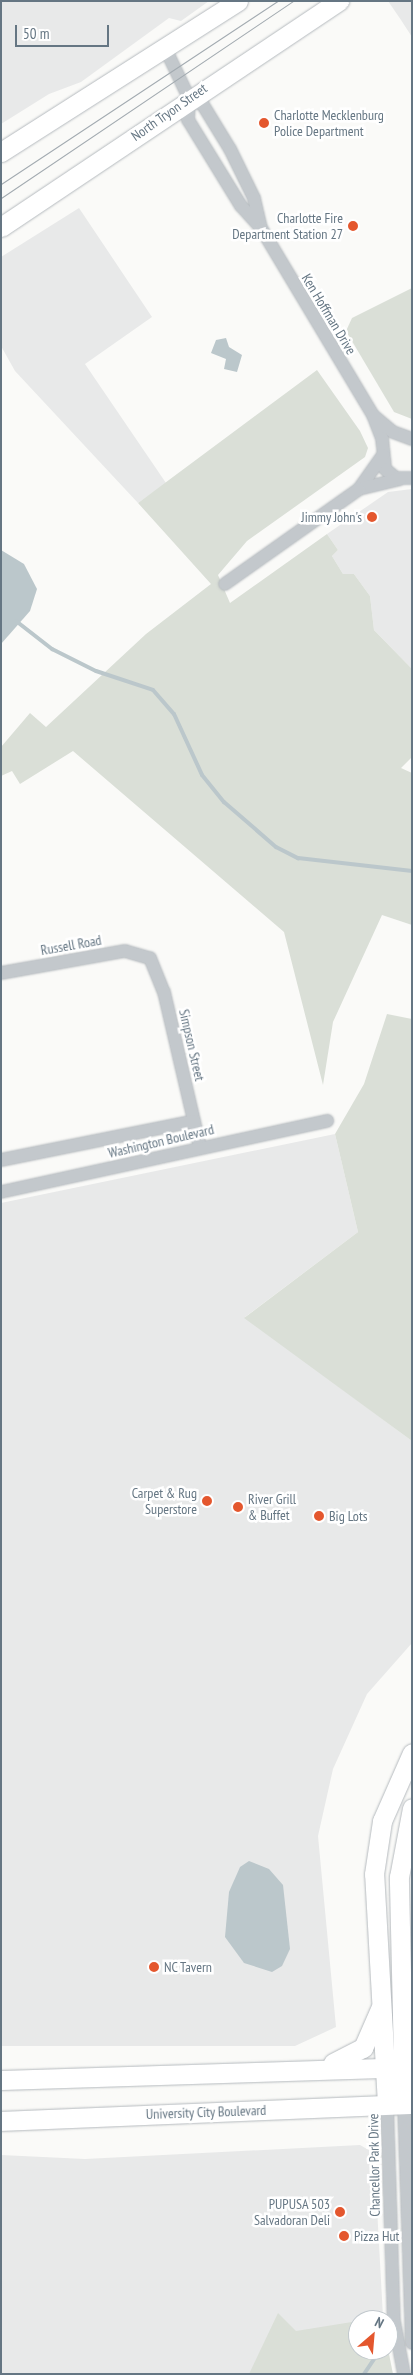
<!DOCTYPE html>
<style>
body{margin:0}
#map{position:relative;width:413px;height:2375px;overflow:hidden;background:#fafaf8;font-family:"PT Sans Narrow",sans-serif}
div>[style]{position:absolute}
[style*='--x']{left:calc(var(--x)*1px);top:calc(var(--y)*1px);width:calc(var(--w)*1px);rotate:calc(var(--a)*1deg)}
.built>*{inset:0;background:#e8e9e9}
.green>*{inset:0;background:#dadfd7}
.water>*{inset:0;background:#bbc7cb}
.stream>*{height:4px;margin:-2px;padding:0 2px;transform-origin:2px;border-radius:2px;background:#bbc7cb}
.roads{filter:drop-shadow(0 0 1px #b5babe) drop-shadow(0 0 1px #b5babe)}
.street>*{height:12px;margin:-6px;padding:0 6px;transform-origin:6px;border-radius:6px;background:#c3c8cc}
.primary>*{height:19px;margin:-9.5px;padding:0 9.5px;transform-origin:9.5px;border-radius:9.5px;background:#fff}
.tram>*{height:1px;margin:-0.5px;padding:0 0.5px;transform-origin:0.5px;border-radius:0.5px;background:#a2aab0}
.dots>*{width:14px;height:14px;translate:-50% -50%;box-sizing:border-box;border:2px solid #fff;border-radius:50%}
span{translate:-50% -50%;white-space:nowrap;text-align:center;line-height:1.15;-webkit-text-stroke:5px #fff;paint-order:stroke}
.street-label{font-size:14px;color:#657683}
.poi-label{font-size:14px;color:#657683}
.left{translate:0 -50%;text-align:left}
.right{translate:-100% -50%;text-align:right}
.frame{position:absolute;inset:0;border:2px solid #657683;pointer-events:none}
.north{position:absolute;left:348px;top:2310px;width:50px;height:50px;box-sizing:border-box;background:#fff;border:1px solid #c1c8cd;border-radius:50%;rotate:27deg;font-size:14px;font-weight:700;line-height:20px;text-align:center;color:#657683}
.north::after{content:'';display:block;margin:auto;width:18px;height:22px;background:#e4572e;clip-path:polygon(50% 0,100% 100%,50% 72%,0 100%)}
.scale{position:absolute;left:15px;top:25px;width:94px;height:22px;box-sizing:border-box;border:2px solid #657683;border-top:0;padding-left:6px;font-size:15px;line-height:18px;white-space:nowrap;color:#657683;-webkit-text-stroke:4px #fff;paint-order:stroke}
</style>
<div id="map">
<div class="built">
<div style="clip-path:polygon(1px 1px,209px 1px,181px 21px,169px 18px,81px 82px,49px 94px,1px 124px)"></div>
<div style="clip-path:polygon(388px 1px,412px 1px,412px 37px,401px 20px)"></div>
<div style="clip-path:polygon(79px 208px,152px 317px,85px 364px,166px 483px,138px 503px,15px 371px,1px 346px,1px 257px)"></div>
<div style="clip-path:polygon(412px 489px,412px 669px,374px 630px,370px 596px,354px 574px,343px 574px,332px 556px,338px 550px,327px 534px,388px 492px)"></div>
<div style="clip-path:polygon(335px 1134px,358px 1232px,245px 1317px,412px 1441px,412px 1643px,367px 1694px,333px 1769px,318px 1836px,336px 2027px,295px 2046px,1px 2046px,1px 1203px)"></div>
<div style="clip-path:polygon(360px 2145px,374px 2153px,383px 2317px,358px 2320px,274px 2374px,1px 2374px,1px 2155px,85px 2159px)"></div>
</div>
<div class="green">
<div style="clip-path:polygon(412px 288px,412px 419px,394px 412px,346px 331px,352px 318px)"></div>
<div style="clip-path:polygon(317px 370px,360px 431px,368px 448px,365px 457px,247px 541px,218px 575px,230px 603px,327px 534px,338px 550px,332px 556px,343px 574px,354px 574px,370px 596px,374px 630px,412px 669px,412px 757px,401px 768px,412px 773px,412px 925px,382px 915px,333px 1022px,323px 1085px,284px 932px,73px 751px,20px 784px,12px 771px,1px 776px,1px 747px,30px 713px,46px 727px,146px 634px,211px 584px,138px 503px)"></div>
<div style="clip-path:polygon(387px 1014px,412px 1019px,412px 1441px,244px 1318px,358px 1232px,335px 1134px,364px 1084px)"></div>
<div style="clip-path:polygon(278px 2313px,296px 2331px,358px 2321px,358px 2350px,388px 2349px,393px 2374px,249px 2374px)"></div>
</div>
<div class="water">
<div style="clip-path:polygon(226px 338px,229px 347px,242px 355px,237px 372px,224px 369px,226px 359px,211px 353px,216px 340px)"></div>
<div style="clip-path:polygon(1px 550px,24px 564px,37px 589px,30px 611px,1px 644px)"></div>
<div style="clip-path:polygon(249px 1861px,269px 1869px,283px 1885px,290px 1949px,282px 1966px,272px 1972px,244px 1963px,225px 1937px,229px 1892px,240px 1867px)"></div>
</div>
<div class="stream">
<div style="--x:16;--y:621;--w:46;--a:37.9"></div>
<div style="--x:52;--y:649;--w:49;--a:26.6"></div>
<div style="--x:96;--y:671;--w:60;--a:18.4"></div>
<div style="--x:153;--y:690;--w:32;--a:49"></div>
<div style="--x:174;--y:714;--w:67;--a:65.3"></div>
<div style="--x:202;--y:775;--w:35;--a:51"></div>
<div style="--x:224;--y:802;--w:69;--a:40.9"></div>
<div style="--x:276;--y:847;--w:25;--a:27"></div>
<div style="--x:298;--y:858;--w:115;--a:6.5"></div>
<div style="--x:364;--y:2374;--w:29;--a:-56"></div>
</div>
<div class="roads">
<div class="street">
<div style="--x:166;--y:50;--w:53;--a:64.4"></div>
<div style="--x:189;--y:98;--w:16;--a:27"></div>
<div style="--x:203;--y:105;--w:52;--a:58.5"></div>
<div style="--x:230;--y:149;--w:55;--a:63.9"></div>
<div style="--x:254;--y:198;--w:31;--a:77"></div>
<div style="--x:261;--y:228;--w:30;--a:-132"></div>
<div style="--x:241;--y:206;--w:101;--a:-121.6"></div>
<div style="--x:188;--y:120;--w:22;--a:-87"></div>
<div style="--x:261;--y:228;--w:218;--a:59.1"></div>
<div style="--x:412;--y:439;--w:20;--a:-160"></div>
<div style="--x:393;--y:432;--w:26;--a:-140"></div>
<div style="--x:373;--y:415;--w:25;--a:69"></div>
<div style="--x:382;--y:438;--w:31;--a:84"></div>
<div style="--x:385;--y:469;--w:14;--a:39"></div>
<div style="--x:396;--y:478;--w:16;--a:0"></div>
<div style="--x:383;--y:455;--w:42;--a:125.2"></div>
<div style="--x:359;--y:489;--w:42;--a:-13.7"></div>
<div style="--x:225;--y:584;--w:164;--a:-35.3"></div>
<div style="--x:1;--y:973;--w:126;--a:-10.1"></div>
<div style="--x:125;--y:951;--w:26;--a:16"></div>
<div style="--x:150;--y:958;--w:37;--a:68"></div>
<div style="--x:164;--y:992;--w:159;--a:76.9"></div>
<div style="--x:1;--y:1160;--w:197;--a:-11.4"></div>
<div style="--x:1;--y:1192;--w:334;--a:-12.3"></div>
<div style="--x:387;--y:2104;--w:217;--a:88.2"></div>
<div style="--x:394;--y:2321;--w:54;--a:79.3"></div>
<div style="--x:404;--y:2104;--w:239;--a:88.1"></div>
</div>
<div class="primary">
<div style="--x:1;--y:152;--w:281;--a:-32.5"></div>
<div style="--x:1;--y:227;--w:407;--a:-33.8"></div>
<div style="--x:333;--y:2063;--w:34;--a:-27"></div>
<div style="--x:363;--y:2048;--w:43;--a:-66.4"></div>
<div style="--x:1;--y:2080;--w:411;--a:-1.8"></div>
<div style="--x:387;--y:2104;--w:230;--a:-93.2"></div>
<div style="--x:374;--y:1874;--w:54;--a:-81.4"></div>
<div style="--x:382;--y:1821;--w:74;--a:-66.2"></div>
<div style="--x:404;--y:2104;--w:227;--a:-91.3"></div>
<div style="--x:399;--y:1877;--w:70;--a:-79.3"></div>
<div style="--x:1;--y:2121;--w:411;--a:-2.4"></div>
</div>
</div>
<div class="tram">
<div style="--x:1;--y:184;--w:332;--a:-33.5"></div>
<div style="--x:1;--y:198;--w:352;--a:-34"></div>
</div>
<div class="dots">
<div style="left:264px;top:123px;background:#e4572e"></div>
<div style="left:353px;top:226px;background:#e4572e"></div>
<div style="left:372px;top:517px;background:#e4572e"></div>
<div style="left:207px;top:1501px;background:#e4572e"></div>
<div style="left:238px;top:1507px;background:#e4572e"></div>
<div style="left:319px;top:1516px;background:#e4572e"></div>
<div style="left:154px;top:1967px;background:#e4572e"></div>
<div style="left:340px;top:2212px;background:#e4572e"></div>
<div style="left:344px;top:2236px;background:#e4572e"></div>
</div>
<div class="street-label">
<span style="left:169px;top:112px;rotate:-35deg">North Tryon Street</span>
<span style="left:329px;top:314px;rotate:59deg">Ken Hoffman Drive</span>
<span style="left:71px;top:945px;rotate:-10deg">Russell Road</span>
<span style="left:192px;top:1045px;rotate:77deg">Simpson Street</span>
<span style="left:161px;top:1141px;rotate:-13deg">Washington Boulevard</span>
<span style="left:206px;top:2112px;rotate:-2deg">University City Boulevard</span>
<span style="left:374px;top:2165px;rotate:-91deg">Chancellor Park Drive</span>
</div>
<div class="poi-label">
<span class="left" style="left:274px;top:123px">Charlotte Mecklenburg<br>Police Department</span>
<span class="right" style="left:343px;top:226px">Charlotte Fire<br>Department Station 27</span>
<span class="right" style="left:362px;top:517px">Jimmy John's</span>
<span class="right" style="left:197px;top:1501px">Carpet &amp; Rug<br>Superstore</span>
<span class="left" style="left:248px;top:1507px">River Grill<br>&amp; Buffet</span>
<span class="left" style="left:329px;top:1516px">Big Lots</span>
<span class="left" style="left:164px;top:1967px">NC Tavern</span>
<span class="right" style="left:330px;top:2212px">PUPUSA 503<br>Salvadoran Deli</span>
<span class="left" style="left:354px;top:2236px">Pizza Hut</span>
</div>
<div class="frame"></div>
<div class="north">N</div>
<div class="scale">50 m</div>
</div>
